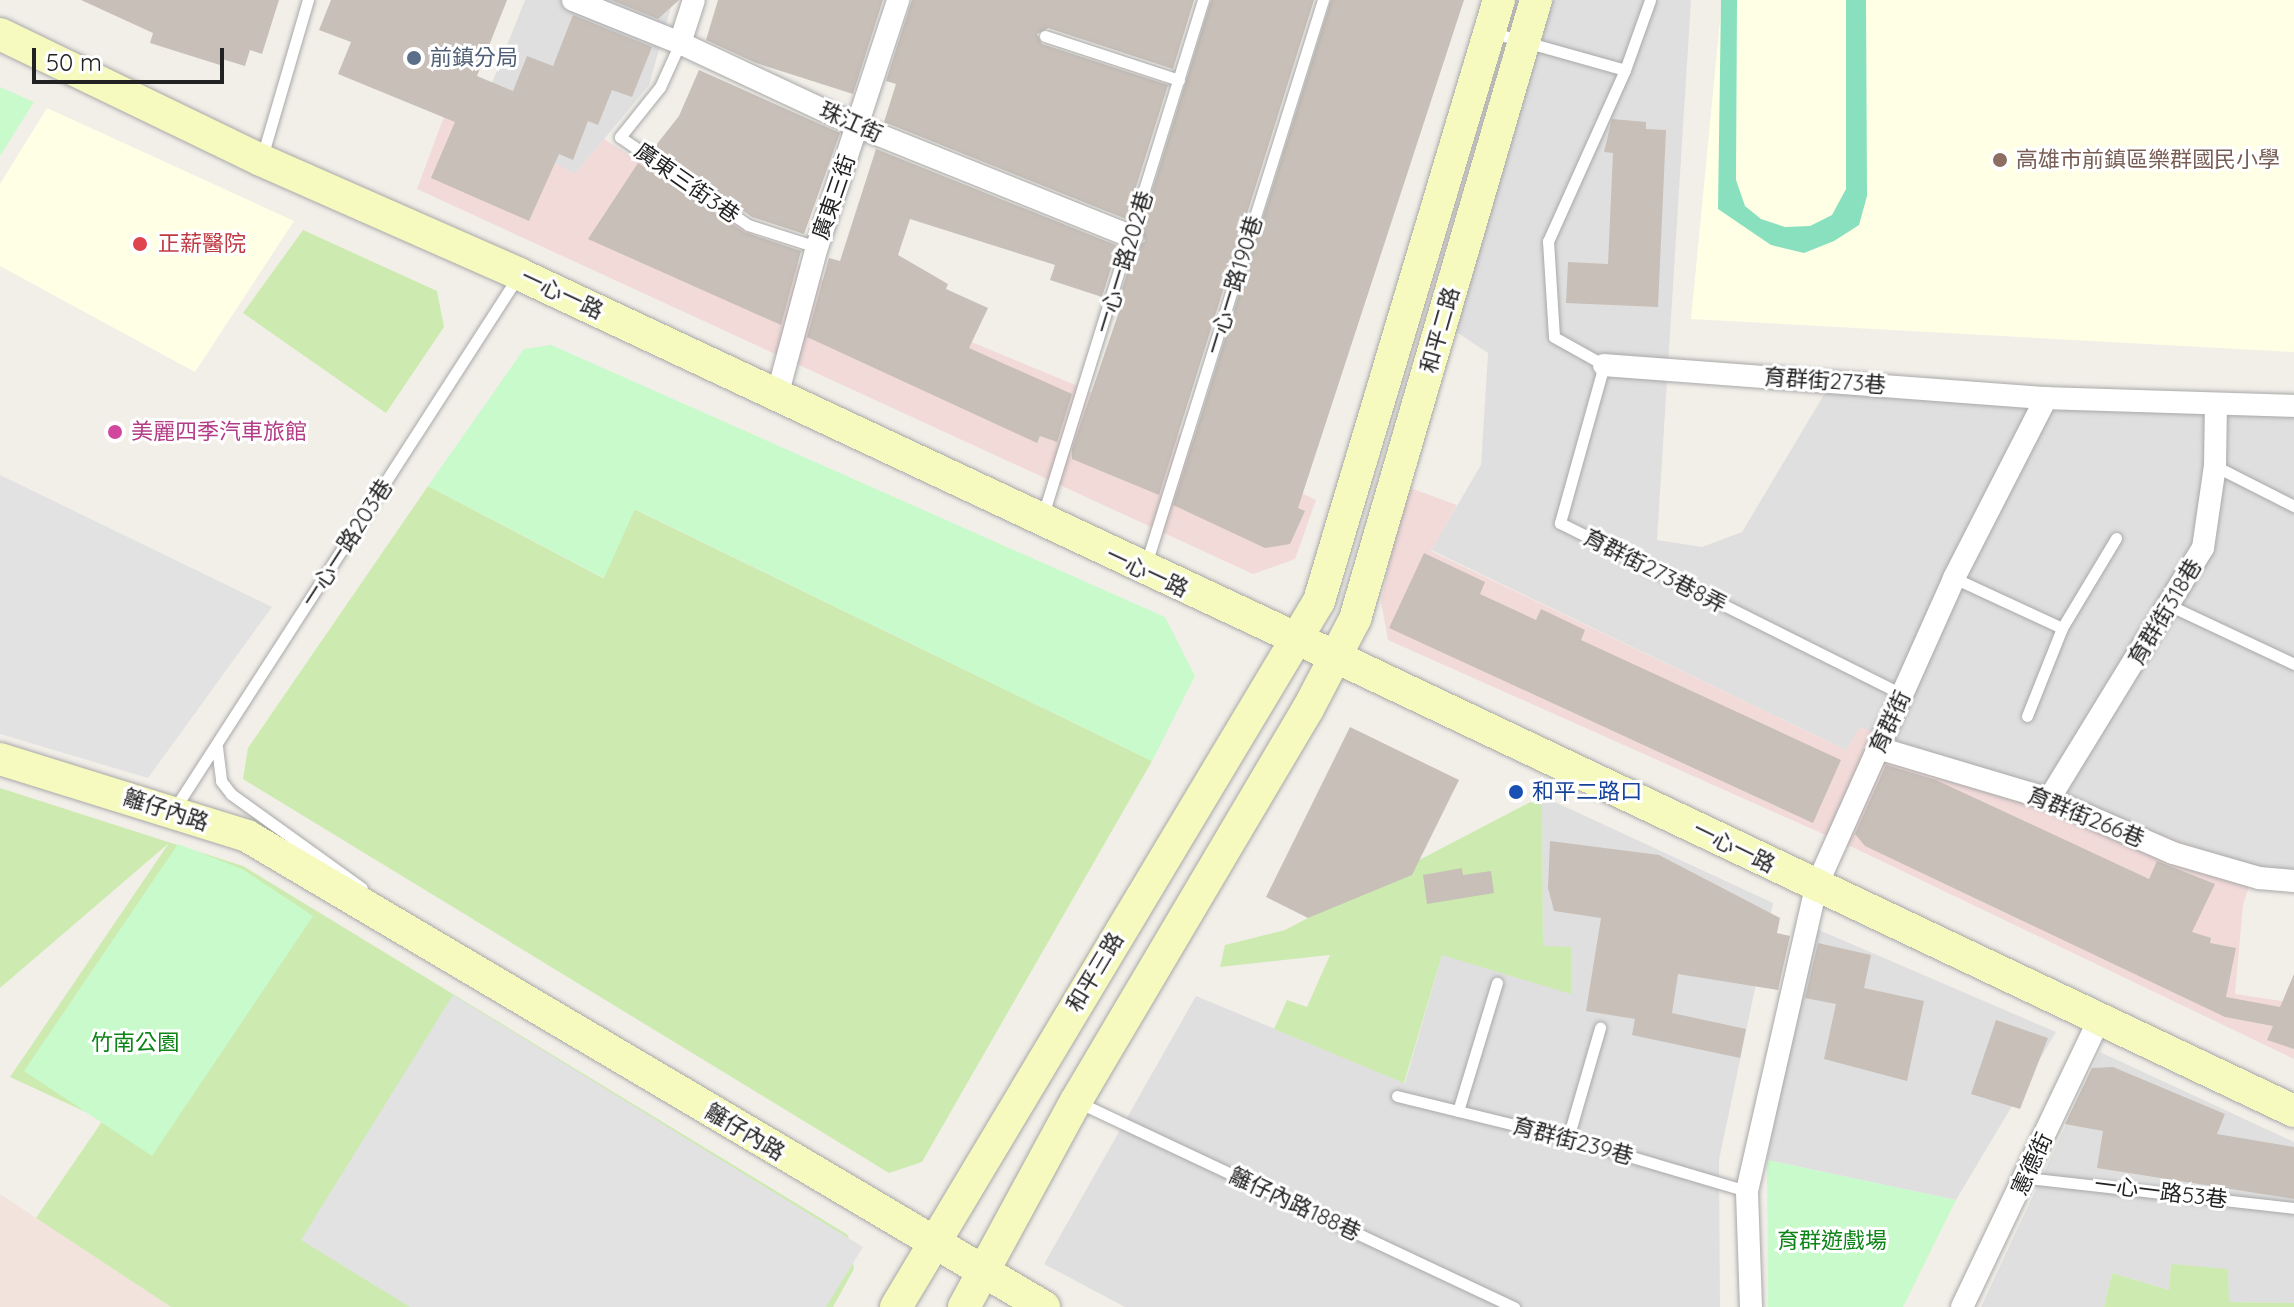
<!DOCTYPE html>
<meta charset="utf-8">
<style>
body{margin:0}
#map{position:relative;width:2294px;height:1307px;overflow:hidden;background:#f2efe9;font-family:Quicksand,"Noto Sans TC",sans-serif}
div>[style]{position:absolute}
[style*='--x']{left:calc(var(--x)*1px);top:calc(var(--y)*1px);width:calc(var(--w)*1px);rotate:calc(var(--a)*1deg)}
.residential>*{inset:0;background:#e0dfdf}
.commercial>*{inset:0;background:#f2dad9}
.education>*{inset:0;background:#ffffe5}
.military>*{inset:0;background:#f3e3dd}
.grass>*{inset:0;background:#cdebb0}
.park>*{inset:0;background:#c8facc}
.pitch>*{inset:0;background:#88e0be}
.parking>*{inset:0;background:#e2e2e2}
.building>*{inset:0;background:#c7bfb8}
.roads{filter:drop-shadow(0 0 2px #a9a9a9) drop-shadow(0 0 2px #a9a9a9)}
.lane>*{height:11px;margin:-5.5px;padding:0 5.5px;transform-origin:5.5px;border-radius:5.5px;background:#fff}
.street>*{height:22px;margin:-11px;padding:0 11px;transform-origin:11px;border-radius:11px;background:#fff}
.secondary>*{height:32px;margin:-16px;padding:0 16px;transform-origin:16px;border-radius:16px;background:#f7fabf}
.dots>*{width:22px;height:22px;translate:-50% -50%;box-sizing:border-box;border:4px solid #fff;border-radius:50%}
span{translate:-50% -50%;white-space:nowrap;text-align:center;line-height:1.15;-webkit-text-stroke:6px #fff;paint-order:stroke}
.service-label{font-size:22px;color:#4e5e75}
.left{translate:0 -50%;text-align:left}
.street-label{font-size:22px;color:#222}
.education-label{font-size:22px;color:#785e54}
.health-label{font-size:22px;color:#be3a42}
.hotel-label{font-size:22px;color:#b23c85}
.transit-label{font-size:22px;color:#164399}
.park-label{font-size:22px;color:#0c8416}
.scale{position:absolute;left:32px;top:48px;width:192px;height:36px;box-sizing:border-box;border:4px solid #222;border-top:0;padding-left:10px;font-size:24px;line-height:28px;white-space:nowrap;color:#222;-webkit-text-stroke:6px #fff;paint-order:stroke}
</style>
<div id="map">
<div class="residential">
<div style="clip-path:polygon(525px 0,673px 0,649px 85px,575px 174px,476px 123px)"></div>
<div style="clip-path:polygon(1549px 0,1691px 0,1657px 540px,1702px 547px,1742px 532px,1825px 393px,2294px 415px,2294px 873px,2255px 868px,1860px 728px,1846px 750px,1431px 550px,1481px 465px,1488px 353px,1449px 327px)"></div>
<div style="clip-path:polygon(1542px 796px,1773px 903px,1719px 1160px,1720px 1307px,1125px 1307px,1044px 1264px,1196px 996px,1405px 1083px,1442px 955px,1543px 947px)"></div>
<div style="clip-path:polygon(1812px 927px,2056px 1032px,1956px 1200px,1767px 1160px)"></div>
<div style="clip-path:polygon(2100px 1052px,2294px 1142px,2294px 1303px,2228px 1302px,2171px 1264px,2169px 1290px,2112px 1273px,2104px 1307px,1981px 1307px)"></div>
</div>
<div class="commercial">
<div style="clip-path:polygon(448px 106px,575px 174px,604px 139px,826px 282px,1073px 384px,1316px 500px,1295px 559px,1253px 574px,417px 189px)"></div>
<div style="clip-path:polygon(1405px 486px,1457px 505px,1431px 551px,1846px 750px,1860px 727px,2255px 868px,2243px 905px,2235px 994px,2294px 1003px,2294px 1059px,1848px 845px,1388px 640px,1381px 602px)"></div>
</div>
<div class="education">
<div style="clip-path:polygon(1722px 0,2294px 0,2294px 352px,1691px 319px)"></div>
<div style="clip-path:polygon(47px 108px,294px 221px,195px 372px,0 266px,0 184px)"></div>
</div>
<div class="military">
<div style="clip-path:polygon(0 1194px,171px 1307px,0 1307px)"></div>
</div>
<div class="grass">
<div style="clip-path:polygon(303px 230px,437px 291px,444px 327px,386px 413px,243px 313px)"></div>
<div style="clip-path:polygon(428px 486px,603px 578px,634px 509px,1152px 761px,922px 1162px,889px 1173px,243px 779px,248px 748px)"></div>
<div style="clip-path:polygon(0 788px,243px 866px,848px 1235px,854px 1269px,833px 1307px,171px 1307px,36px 1218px,103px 1120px,10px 1077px,169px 843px,0 988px)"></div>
<div style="clip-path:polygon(1542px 796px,1543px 946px,1571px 947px,1571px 994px,1442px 955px,1404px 1083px,1274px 1029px,1287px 1000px,1307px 1007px,1330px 955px,1220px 967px,1225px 945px,1285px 930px)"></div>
<div style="clip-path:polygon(2171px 1264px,2228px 1269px,2229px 1302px,2294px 1303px,2294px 1307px,2104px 1307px,2112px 1273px,2169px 1290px)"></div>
</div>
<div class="park">
<div style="clip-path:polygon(0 87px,34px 102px,0 156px)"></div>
<div style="clip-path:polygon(551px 345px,1165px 617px,1195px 676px,1152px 761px,635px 509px,604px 578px,428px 486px,524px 349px)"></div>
<div style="clip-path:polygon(178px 844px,242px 869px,313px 916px,152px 1156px,24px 1071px)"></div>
<div style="clip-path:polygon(1767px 1160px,1956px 1200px,1903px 1307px,1768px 1307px)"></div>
</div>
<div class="pitch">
<div style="clip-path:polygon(1721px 0,1737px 0,1736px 180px,1745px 206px,1761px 219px,1785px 227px,1810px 226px,1832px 215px,1846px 189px,1846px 0,1866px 0,1867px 196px,1859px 225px,1834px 241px,1804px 253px,1771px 245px,1718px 209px)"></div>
</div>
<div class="parking">
<div style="clip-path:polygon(0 475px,272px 607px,148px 778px,0 734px)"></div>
<div style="clip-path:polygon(453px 995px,863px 1247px,826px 1307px,410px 1307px,301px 1240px)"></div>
</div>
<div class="building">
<div style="clip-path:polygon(81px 0,279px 0,262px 54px,250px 50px,245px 66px,222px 59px,220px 65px,150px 43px,153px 33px)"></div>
<div style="clip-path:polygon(331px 0,507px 0,477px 76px,513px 91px,527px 56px,553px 66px,573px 15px,652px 47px,632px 97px,612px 90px,598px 125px,588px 121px,573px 160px,559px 154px,529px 221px,431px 178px,455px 122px,338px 74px,351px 42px,319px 30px)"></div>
<div style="clip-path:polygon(611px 0,679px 0,658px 19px)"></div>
<div style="clip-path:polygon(718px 0,883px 0,853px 94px,756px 63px,706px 40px)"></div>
<div style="clip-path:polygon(912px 0,1194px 0,1173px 69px,1048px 28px,1037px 34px,1042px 44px,1168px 85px,1126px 219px,884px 122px,896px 84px,886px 81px)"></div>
<div style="clip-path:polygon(1211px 0,1314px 0,1159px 495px,1072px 459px,1072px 449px,1122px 303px,1118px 302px,1134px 251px,1145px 241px,1141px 227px)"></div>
<div style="clip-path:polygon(1331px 0,1464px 0,1298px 508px,1305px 511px,1290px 544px,1265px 548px,1173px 505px)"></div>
<div style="clip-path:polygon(699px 70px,840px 133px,804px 234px,752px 217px,653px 149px,679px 116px)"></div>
<div style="clip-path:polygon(1612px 119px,1646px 122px,1646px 129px,1666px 130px,1658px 307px,1566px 303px,1568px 262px,1608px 264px,1613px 153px,1604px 152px)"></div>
<div style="clip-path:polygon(876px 149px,1118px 246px,1102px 297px,1050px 280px,1055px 265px,910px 219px,898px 255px,948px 284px,946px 289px,988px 308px,969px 348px,1072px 394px,1057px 442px,1040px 436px,1037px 443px,807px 337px,829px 258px,840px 261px)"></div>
<div style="clip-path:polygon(638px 163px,744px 232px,801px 251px,781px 325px,588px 239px)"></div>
<div style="clip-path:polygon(1424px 553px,1485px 582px,1480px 594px,1536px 620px,1541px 609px,1585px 630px,1581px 640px,1841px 760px,1813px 823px,1389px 628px)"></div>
<div style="clip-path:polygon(1350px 727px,1459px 780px,1412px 875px,1308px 918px,1266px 897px)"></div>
<div style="clip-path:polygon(1886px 765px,1936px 780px,2149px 879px,2157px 861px,2215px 884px,2192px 932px,2211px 938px,2210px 943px,2236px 948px,2226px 997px,2280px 1007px,2294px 974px,2294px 1049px,2267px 1040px,2273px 1026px,2225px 1017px,1865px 846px,1855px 834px)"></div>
<div style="clip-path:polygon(1550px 841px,1659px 855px,1780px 918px,1777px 933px,1790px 936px,1778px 990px,1678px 974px,1672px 1013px,1746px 1029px,1740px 1058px,1632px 1035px,1635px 1019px,1586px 1011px,1601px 918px,1554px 911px,1548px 888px)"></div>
<div style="clip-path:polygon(1462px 868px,1463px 875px,1491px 871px,1494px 893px,1427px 904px,1423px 875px)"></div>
<div style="clip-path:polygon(1818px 943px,1871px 955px,1864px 988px,1924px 1001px,1907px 1081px,1824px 1059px,1836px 1004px,1805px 998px)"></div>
<div style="clip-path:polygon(1996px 1020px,2048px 1038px,2020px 1109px,1971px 1094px)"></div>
<div style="clip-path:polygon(2113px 1067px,2225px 1114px,2217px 1134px,2294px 1147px,2294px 1199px,2097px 1168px,2103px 1131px,2065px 1124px,2092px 1068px)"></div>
</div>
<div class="roads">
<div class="lane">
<div style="--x:1490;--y:32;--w:140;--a:15.7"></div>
<div style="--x:1625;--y:70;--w:74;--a:-70.3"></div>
<div style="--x:1045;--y:36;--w:141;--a:18.2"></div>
<div style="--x:680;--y:43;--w:48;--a:114.4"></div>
<div style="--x:660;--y:87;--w:64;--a:128.7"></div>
<div style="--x:620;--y:137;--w:155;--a:34.5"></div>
<div style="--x:748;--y:225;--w:72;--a:17.7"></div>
<div style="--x:1625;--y:70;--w:188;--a:114.2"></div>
<div style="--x:1548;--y:241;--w:96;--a:86.4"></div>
<div style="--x:1554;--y:337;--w:57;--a:29.2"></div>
<div style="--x:1604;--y:365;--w:164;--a:105.6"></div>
<div style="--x:1560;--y:523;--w:384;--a:26.6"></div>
<div style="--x:262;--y:157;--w:164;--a:-73.7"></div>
<div style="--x:2215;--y:466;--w:89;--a:26.9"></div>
<div style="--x:1043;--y:515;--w:539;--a:-72.74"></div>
<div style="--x:1146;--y:564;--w:591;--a:-72.58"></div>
<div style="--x:1954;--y:578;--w:119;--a:24.8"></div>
<div style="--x:2171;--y:606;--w:136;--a:25.2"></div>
<div style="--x:2027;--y:716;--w:95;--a:-68.3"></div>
<div style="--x:2062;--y:628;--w:105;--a:-59"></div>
<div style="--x:217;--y:747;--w:34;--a:83"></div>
<div style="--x:221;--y:781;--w:16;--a:52"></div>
<div style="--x:231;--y:794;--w:161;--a:35.7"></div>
<div style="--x:175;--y:808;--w:631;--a:-57.17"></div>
<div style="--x:1397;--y:1096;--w:176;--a:13.8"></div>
<div style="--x:1568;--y:1138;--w:187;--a:16.5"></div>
<div style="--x:1080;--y:1103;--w:480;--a:25.2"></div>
<div style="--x:1458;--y:1111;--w:134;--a:-73.1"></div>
<div style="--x:1568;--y:1138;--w:115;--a:-73.8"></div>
<div style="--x:2027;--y:1178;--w:269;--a:6.4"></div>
</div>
<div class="street">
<div style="--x:573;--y:0;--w:115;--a:21.9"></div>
<div style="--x:680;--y:43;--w:198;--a:25.1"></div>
<div style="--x:859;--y:127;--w:294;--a:21.9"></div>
<div style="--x:680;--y:43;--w:45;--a:-72"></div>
<div style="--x:1604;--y:365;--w:443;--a:4.3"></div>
<div style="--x:777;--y:396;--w:154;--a:-75"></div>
<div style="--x:817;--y:247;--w:260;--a:-71.8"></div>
<div style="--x:1878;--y:748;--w:178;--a:16.6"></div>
<div style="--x:2049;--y:799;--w:135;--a:23.5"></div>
<div style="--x:2173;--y:853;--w:90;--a:16.2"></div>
<div style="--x:2259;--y:878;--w:35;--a:5"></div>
<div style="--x:2049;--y:799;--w:294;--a:-58.5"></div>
<div style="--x:2203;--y:548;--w:83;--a:-81.7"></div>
<div style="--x:2215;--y:466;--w:62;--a:-89.1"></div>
<div style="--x:1751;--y:1307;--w:116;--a:-92"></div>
<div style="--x:1747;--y:1191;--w:312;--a:-77.2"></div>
<div style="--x:1816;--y:887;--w:338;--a:-65.9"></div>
<div style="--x:1954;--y:578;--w:202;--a:-62.9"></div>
<div style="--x:2046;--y:398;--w:248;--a:1.8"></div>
<div style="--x:1962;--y:1307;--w:318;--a:-64.5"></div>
</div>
<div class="secondary">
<div style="--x:0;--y:34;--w:290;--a:25.8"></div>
<div style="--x:261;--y:160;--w:282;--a:23.8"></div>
<div style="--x:519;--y:274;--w:902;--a:25.12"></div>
<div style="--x:1336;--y:657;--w:1060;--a:25.36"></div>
<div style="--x:0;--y:759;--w:259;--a:17.3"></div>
<div style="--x:247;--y:836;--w:926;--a:30.58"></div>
<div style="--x:896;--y:1307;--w:823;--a:-59.07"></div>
<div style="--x:1319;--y:601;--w:627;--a:-73.33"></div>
<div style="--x:964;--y:1307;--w:234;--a:-61.5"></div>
<div style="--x:1076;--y:1101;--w:456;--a:-59.4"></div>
<div style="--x:1308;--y:709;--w:102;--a:-62.4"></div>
<div style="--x:1355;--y:619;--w:645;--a:-73.7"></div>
</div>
</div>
<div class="dots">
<div style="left:414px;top:58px;background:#5c6f8a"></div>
<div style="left:2000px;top:160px;background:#8d6e63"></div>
<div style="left:140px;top:244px;background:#e0444e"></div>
<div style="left:115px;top:432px;background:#d1479c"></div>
<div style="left:1516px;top:792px;background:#1a4fb4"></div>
</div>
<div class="service-label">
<span class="left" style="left:430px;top:58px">前鎮分局</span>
</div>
<div class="street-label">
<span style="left:851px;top:122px;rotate:24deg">珠江街</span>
<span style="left:687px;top:183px;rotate:35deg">廣東三街3巷</span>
<span style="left:834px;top:197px;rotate:-71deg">廣東三街</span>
<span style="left:1124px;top:262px;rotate:-73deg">一心一路202巷</span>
<span style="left:1234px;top:285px;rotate:-73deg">一心一路190巷</span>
<span style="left:562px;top:294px;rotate:25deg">一心一路</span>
<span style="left:1440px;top:330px;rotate:-74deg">和平二路</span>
<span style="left:1825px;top:381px;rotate:4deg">育群街273巷</span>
<span style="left:347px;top:543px;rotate:-57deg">一心一路203巷</span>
<span style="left:1655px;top:571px;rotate:27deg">育群街273巷8弄</span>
<span style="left:1147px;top:572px;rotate:25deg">一心一路</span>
<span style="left:2165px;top:612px;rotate:-59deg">育群街318巷</span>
<span style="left:1890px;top:722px;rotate:-65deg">育群街</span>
<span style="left:166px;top:810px;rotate:18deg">籬仔內路</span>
<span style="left:2086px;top:817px;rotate:22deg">育群街266巷</span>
<span style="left:1734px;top:847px;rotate:26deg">一心一路</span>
<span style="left:1095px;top:972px;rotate:-59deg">和平三路</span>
<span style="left:745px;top:1132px;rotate:31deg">籬仔內路</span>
<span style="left:1573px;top:1141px;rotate:15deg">育群街239巷</span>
<span style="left:2032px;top:1164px;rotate:-65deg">憲德街</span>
<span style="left:2161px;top:1192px;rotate:7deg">一心一路53巷</span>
<span style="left:1295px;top:1204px;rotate:25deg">籬仔內路188巷</span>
</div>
<div class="education-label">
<span class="left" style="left:2016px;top:160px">高雄市前鎮區樂群國民小學</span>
</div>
<div class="health-label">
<span class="left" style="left:158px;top:244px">正薪醫院</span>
</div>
<div class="hotel-label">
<span class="left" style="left:131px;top:432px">美麗四季汽車旅館</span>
</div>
<div class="transit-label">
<span class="left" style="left:1532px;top:792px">和平二路口</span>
</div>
<div class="park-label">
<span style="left:135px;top:1043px">竹南公園</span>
<span style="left:1832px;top:1241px">育群遊戲場</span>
</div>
<div class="scale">50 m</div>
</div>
